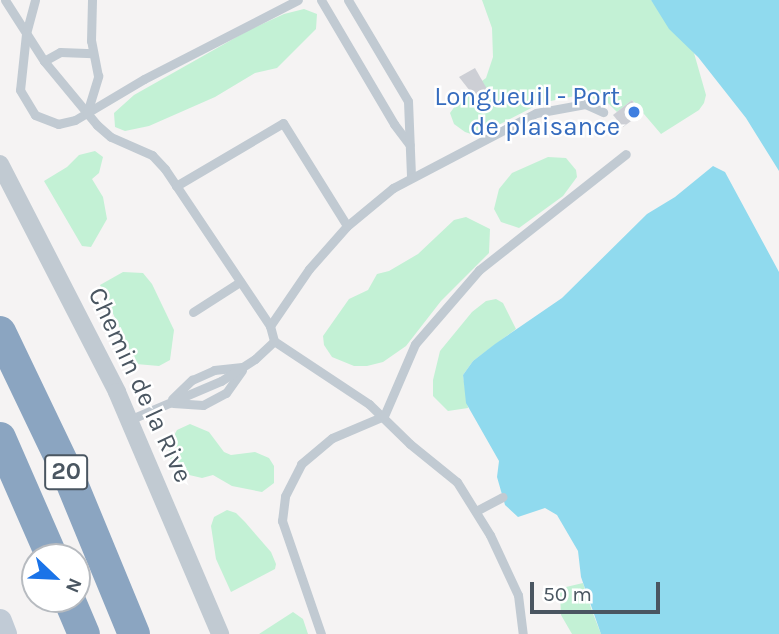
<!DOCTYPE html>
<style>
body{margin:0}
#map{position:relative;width:779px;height:634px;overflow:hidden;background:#f5f3f3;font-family:Karla,sans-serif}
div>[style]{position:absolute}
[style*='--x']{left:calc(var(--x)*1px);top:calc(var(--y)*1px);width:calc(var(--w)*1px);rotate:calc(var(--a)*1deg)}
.green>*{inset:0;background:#c3f1d5}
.water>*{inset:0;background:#90daee}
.building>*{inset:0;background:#cdcfd5}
.lane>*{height:9px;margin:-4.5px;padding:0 4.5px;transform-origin:4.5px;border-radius:4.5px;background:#c1cad2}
.street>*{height:18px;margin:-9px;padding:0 9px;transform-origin:9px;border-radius:9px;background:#c1cad2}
.secondary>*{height:24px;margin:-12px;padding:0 12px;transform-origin:12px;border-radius:12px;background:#c1cbd6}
.highway>*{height:32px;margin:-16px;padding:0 16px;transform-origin:16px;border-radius:16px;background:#8ba5c1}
.dots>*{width:19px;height:19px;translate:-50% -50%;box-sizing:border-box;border:4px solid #fff;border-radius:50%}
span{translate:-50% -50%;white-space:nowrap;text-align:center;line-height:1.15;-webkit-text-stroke:5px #fff;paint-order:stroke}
.shield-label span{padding:2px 5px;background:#fff;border:2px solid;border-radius:5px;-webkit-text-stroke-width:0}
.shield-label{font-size:24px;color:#4a5661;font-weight:700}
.shop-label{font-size:26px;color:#366cbe}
.right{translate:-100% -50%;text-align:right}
.street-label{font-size:26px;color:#4a5661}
.north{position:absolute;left:21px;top:543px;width:70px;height:70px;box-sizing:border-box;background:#fff;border:2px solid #b7bbc0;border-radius:50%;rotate:113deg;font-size:19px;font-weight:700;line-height:28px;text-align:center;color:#4a5661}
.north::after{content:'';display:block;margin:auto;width:24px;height:32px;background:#1a73e8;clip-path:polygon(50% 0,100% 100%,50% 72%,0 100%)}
.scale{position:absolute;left:530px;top:582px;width:130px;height:32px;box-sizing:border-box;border:4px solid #4a5661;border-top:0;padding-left:9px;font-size:21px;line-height:24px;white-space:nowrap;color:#4a5661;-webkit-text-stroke:5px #fff;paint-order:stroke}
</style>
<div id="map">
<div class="green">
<div style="clip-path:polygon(482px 0,651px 0,694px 53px,706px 95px,704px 103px,699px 110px,661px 134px,632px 100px,617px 112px,605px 100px,575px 96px,541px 103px,477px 136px,465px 132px,454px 124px,450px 113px,463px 95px,486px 78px,493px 57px,492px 28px)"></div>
<div style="clip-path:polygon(304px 9px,317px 14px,316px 29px,277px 68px,255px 73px,215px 97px,149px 126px,125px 131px,115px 127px,114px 113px,134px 95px,249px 30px,284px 14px)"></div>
<div style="clip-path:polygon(95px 151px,103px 157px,99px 173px,92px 179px,103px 197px,107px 219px,91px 247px,82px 246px,44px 181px,67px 167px,79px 155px)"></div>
<div style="clip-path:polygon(548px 157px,566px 158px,576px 170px,577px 177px,563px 196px,519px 228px,501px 222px,494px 209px,499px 189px,512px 173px)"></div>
<div style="clip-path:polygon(466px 217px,490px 229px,489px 253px,441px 301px,406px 346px,383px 362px,367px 366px,354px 366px,332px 357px,324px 345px,323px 336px,349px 299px,368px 290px,377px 274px,389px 271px,418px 254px,454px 220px)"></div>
<div style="clip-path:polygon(123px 272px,143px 273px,152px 284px,174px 330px,170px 360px,159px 366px,136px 364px,100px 285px)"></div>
<div style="clip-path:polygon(496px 299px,503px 303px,516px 329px,473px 361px,463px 375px,468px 408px,448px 411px,433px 396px,433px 380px,440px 351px,472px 312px,486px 301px)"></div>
<div style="clip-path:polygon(190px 424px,209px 432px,224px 452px,231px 455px,255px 452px,269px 458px,274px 466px,274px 483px,262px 492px,232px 486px,213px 475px,202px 478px,185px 474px,169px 457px,169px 444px,177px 430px)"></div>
<div style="clip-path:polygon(227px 510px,236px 513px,245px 522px,271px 552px,276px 564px,275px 569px,231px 592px,216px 559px,211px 526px,214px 517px)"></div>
<div style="clip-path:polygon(583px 583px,592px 611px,601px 634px,572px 634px,561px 615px,560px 593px,566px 587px)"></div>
<div style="clip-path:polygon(293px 612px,303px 619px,308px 634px,259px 634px)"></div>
</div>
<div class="water">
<div style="clip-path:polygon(651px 0,779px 0,779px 171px,746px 118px,698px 57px,669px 29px)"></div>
<div style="clip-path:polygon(713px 166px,725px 172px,779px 272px,779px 634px,601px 634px,581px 577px,578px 551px,557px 515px,545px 508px,518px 517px,505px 505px,497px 477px,499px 461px,466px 403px,463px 375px,473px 361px,495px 344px,562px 298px,647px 214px,675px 197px)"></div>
</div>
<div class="building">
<div style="clip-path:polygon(475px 68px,491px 96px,481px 105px,459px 77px)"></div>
<div style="clip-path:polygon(632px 100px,642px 113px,623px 127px,613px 115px)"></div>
</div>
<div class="lane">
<div style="--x:5;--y:0;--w:72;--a:57.4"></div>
<div style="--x:44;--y:61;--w:83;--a:50.4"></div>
<div style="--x:97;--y:125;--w:18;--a:41"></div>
<div style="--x:111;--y:137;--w:45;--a:23.7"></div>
<div style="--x:152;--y:155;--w:19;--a:47"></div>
<div style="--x:165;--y:169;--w:189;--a:56.2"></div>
<div style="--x:270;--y:326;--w:16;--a:75"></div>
<div style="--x:274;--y:341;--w:114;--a:33.6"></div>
<div style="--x:369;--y:404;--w:57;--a:44.3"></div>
<div style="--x:410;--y:444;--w:60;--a:39"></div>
<div style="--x:457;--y:482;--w:62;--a:58.1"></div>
<div style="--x:490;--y:535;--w:66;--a:65"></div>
<div style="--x:518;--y:595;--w:39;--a:83"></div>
<div style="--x:35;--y:0;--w:35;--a:105"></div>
<div style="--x:26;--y:34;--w:56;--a:96.1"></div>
<div style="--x:20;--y:90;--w:29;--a:59"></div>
<div style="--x:35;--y:115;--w:25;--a:21"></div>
<div style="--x:58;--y:124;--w:17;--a:-13"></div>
<div style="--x:75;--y:120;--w:80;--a:-30.7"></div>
<div style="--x:144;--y:79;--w:173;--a:-27.2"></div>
<div style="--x:321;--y:0;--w:144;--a:59.5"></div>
<div style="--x:394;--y:124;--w:26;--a:53"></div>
<div style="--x:348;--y:0;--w:117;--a:59.3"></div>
<div style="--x:408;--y:101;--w:76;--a:87.7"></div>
<div style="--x:44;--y:61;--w:18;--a:-29"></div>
<div style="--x:60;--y:52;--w:33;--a:2"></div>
<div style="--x:87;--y:113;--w:39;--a:-73"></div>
<div style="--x:98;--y:76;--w:36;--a:-101"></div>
<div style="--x:91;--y:41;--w:41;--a:-88.6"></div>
<div style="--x:176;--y:186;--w:124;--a:-30.5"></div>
<div style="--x:283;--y:123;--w:121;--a:58.1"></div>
<div style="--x:193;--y:312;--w:56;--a:-32.6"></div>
<div style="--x:270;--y:326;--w:69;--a:-55.6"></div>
<div style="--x:309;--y:269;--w:57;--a:-48.5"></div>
<div style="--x:347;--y:226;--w:60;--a:-39.6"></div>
<div style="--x:393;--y:188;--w:161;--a:-27.7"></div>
<div style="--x:536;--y:113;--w:50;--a:-10.4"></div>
<div style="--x:585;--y:104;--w:20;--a:24"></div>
<div style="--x:172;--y:399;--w:28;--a:-44"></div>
<div style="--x:192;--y:380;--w:24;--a:-24"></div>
<div style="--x:214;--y:370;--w:28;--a:-6"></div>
<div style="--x:173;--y:403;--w:30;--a:4"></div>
<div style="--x:203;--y:405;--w:26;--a:-28"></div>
<div style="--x:226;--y:393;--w:28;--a:-55"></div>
<div style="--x:129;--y:420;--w:100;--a:-23"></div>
<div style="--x:221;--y:381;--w:40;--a:-32.9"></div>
<div style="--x:255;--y:359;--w:26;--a:-43"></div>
<div style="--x:476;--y:511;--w:30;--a:-28"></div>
<div style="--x:321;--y:634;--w:120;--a:-109"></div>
<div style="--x:282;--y:521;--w:25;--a:-83"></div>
<div style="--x:285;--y:496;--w:36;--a:-63"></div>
<div style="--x:301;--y:464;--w:40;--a:-40"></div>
<div style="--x:332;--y:438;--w:56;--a:-22.9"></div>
<div style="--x:384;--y:416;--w:78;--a:-66.7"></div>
<div style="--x:415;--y:344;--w:98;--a:-49.1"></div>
<div style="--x:479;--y:270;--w:187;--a:-38.3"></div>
</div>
<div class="street">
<div style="--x:0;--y:164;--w:256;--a:62.8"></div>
<div style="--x:117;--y:392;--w:263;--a:66.9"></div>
</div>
<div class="secondary">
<div style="--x:0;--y:621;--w:14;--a:69"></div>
</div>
<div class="highway">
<div style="--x:0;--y:332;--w:157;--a:64.4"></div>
<div style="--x:68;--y:474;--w:173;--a:67.6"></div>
<div style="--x:0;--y:438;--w:130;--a:66.4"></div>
<div style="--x:69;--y:599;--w:38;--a:67"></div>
</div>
<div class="dots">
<div style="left:634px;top:112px;background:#3f7fe0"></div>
</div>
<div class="shield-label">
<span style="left:66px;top:472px">20</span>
</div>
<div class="shop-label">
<span class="right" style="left:620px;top:112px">Longueuil - Port<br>de plaisance</span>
</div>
<div class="street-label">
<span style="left:140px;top:385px;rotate:65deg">Chemin de la Rive</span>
</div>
<div class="north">N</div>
<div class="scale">50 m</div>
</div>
